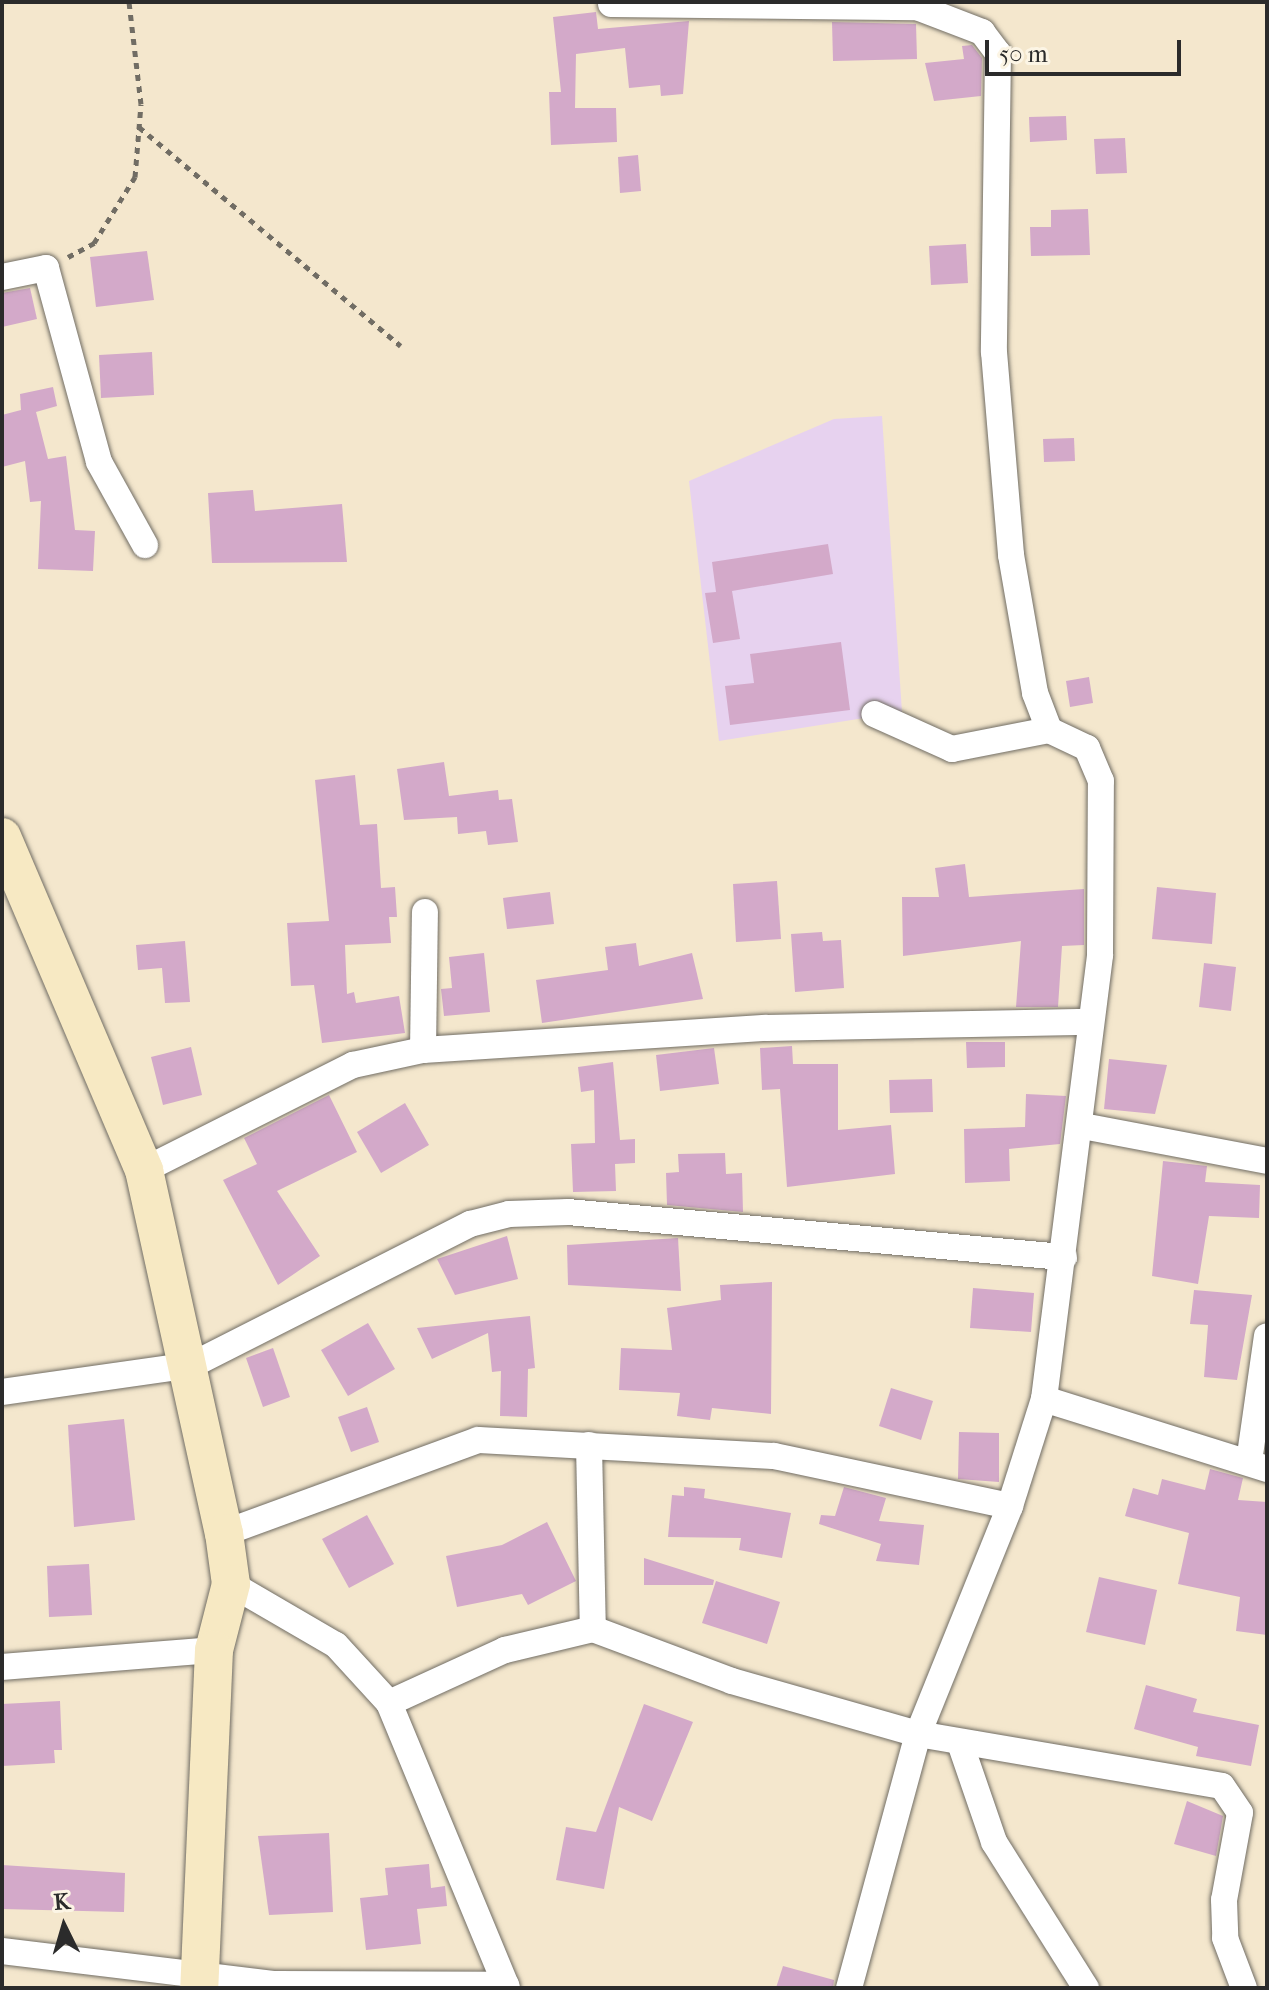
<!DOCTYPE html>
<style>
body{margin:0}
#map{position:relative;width:1269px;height:1990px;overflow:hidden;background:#f4e7cd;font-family:"IM FELL French Canon",serif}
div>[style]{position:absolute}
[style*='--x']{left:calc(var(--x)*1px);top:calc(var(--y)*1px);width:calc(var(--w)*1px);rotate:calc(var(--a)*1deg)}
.built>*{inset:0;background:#e7d2ef}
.building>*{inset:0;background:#d3a9c9}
.path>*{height:5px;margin-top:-2.5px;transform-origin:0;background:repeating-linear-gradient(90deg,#716d64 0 6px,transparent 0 12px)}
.roads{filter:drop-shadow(0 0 2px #716d64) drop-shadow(0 0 2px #716d64)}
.street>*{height:26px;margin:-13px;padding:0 13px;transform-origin:13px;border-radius:13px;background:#fff}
.secondary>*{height:38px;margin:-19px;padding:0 19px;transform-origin:19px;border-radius:19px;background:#f7e9c3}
span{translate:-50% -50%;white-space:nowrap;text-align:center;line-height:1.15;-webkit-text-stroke:6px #fcf5e5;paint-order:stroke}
.frame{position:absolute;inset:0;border:4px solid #2b2b2b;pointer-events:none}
.north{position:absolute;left:24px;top:1886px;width:80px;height:80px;-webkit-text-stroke:6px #fcf5e5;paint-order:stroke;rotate:355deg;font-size:22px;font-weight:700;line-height:32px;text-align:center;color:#2b2b2b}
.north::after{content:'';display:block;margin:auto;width:28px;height:36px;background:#2b2b2b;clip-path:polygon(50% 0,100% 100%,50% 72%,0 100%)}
.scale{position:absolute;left:985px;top:40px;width:196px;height:36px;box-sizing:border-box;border:4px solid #2b2b2b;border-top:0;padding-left:10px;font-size:24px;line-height:28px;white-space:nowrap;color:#2b2b2b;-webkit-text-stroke:6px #fcf5e5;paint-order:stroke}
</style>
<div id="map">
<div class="built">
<div style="clip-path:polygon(882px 416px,902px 712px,719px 741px,689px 481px,834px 419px)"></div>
</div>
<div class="building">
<div style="clip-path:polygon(596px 12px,598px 29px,689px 21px,683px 94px,661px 96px,660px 85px,629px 88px,625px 48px,576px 54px,575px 108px,616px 108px,617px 142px,551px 145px,549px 92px,561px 92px,553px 17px)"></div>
<div style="clip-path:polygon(832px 22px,916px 24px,917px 59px,833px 61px)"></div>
<div style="clip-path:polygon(972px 45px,982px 58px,981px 96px,934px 101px,925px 63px,964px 59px,962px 46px)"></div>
<div style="clip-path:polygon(1066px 116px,1067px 140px,1030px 142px,1029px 117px)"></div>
<div style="clip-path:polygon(1125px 138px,1127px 173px,1096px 174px,1094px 139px)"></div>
<div style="clip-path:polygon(638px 155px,641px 191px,620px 193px,618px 157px)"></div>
<div style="clip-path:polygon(1088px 209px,1090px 255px,1031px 256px,1030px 227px,1051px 227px,1051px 210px)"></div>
<div style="clip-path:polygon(966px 244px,968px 283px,931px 285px,929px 246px)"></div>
<div style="clip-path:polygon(147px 251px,154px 300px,96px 307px,90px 257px)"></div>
<div style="clip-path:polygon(30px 288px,37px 319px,2px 327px,2px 293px)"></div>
<div style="clip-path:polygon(152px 352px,154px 395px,101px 398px,99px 355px)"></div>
<div style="clip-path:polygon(53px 387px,57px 406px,36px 412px,48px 459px,66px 456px,75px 530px,95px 531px,93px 571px,38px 569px,41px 501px,30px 502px,25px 461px,2px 467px,2px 415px,21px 410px,20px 394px)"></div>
<div style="clip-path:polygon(1074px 438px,1075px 461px,1044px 462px,1043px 439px)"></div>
<div style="clip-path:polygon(253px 490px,255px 511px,342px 504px,347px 562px,212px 563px,208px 493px)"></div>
<div style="clip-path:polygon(828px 544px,833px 574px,732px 591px,740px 639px,713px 643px,705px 593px,716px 592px,712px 562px)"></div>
<div style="clip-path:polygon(841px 642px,850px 710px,730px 725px,725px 686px,754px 683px,750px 654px)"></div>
<div style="clip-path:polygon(1089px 677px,1093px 703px,1070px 707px,1066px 681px)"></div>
<div style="clip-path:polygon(444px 762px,449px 796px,498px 790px,499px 800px,512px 799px,518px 842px,488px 845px,486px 831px,458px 834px,457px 817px,404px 820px,397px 769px)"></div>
<div style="clip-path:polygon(355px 775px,360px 825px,377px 824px,381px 888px,395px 887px,397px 917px,389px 917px,391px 943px,345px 945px,347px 994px,354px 992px,356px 1003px,399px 996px,405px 1033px,322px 1043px,314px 985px,291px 986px,287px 923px,329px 921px,315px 780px)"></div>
<div style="clip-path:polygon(965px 864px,969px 897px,1084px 889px,1084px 945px,1062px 946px,1058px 1007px,1016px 1007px,1021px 941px,903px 956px,902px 897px,939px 897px,935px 868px)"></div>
<div style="clip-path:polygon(777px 881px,781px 939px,736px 942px,733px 884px)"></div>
<div style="clip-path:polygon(1157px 887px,1216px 893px,1212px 944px,1152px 939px)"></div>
<div style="clip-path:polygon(550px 892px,554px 924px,507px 929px,503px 898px)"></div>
<div style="clip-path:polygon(822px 932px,823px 941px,841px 940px,844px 988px,795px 992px,791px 934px)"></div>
<div style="clip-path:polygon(185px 941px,190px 1002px,165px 1003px,162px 968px,138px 970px,136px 945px)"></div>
<div style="clip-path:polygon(636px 943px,639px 966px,692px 953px,703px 999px,542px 1023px,536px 980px,608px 970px,605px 947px)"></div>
<div style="clip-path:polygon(484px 953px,490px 1012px,444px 1016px,441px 989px,452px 988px,449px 957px)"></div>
<div style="clip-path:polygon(1204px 963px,1236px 967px,1231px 1011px,1199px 1007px)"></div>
<div style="clip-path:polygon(966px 1042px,1005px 1042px,1005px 1067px,967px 1068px)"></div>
<div style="clip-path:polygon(792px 1046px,793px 1064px,838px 1064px,838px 1130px,891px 1125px,895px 1174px,787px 1187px,780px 1089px,762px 1090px,760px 1048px)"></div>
<div style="clip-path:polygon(191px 1047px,202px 1095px,163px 1105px,151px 1057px)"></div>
<div style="clip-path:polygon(714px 1048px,719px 1084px,660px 1091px,656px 1055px)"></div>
<div style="clip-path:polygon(1109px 1059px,1167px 1065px,1155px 1114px,1104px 1109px)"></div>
<div style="clip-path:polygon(613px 1062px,620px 1140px,635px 1139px,635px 1163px,615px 1164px,616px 1191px,573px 1192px,571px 1144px,595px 1143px,594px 1090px,581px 1092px,578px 1067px)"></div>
<div style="clip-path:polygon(932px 1079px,933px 1112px,890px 1113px,889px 1080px)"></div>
<div style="clip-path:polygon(1026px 1094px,1066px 1096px,1060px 1144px,1009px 1149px,1010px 1181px,965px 1183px,964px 1129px,1025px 1127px)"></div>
<div style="clip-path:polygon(329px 1095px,357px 1152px,277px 1191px,320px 1256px,278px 1285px,223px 1180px,257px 1164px,244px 1138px)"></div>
<div style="clip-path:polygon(405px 1103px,429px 1145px,381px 1173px,357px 1132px)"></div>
<div style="clip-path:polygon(725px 1153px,726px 1174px,742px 1173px,743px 1212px,667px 1205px,666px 1173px,679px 1172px,678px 1154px)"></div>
<div style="clip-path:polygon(1163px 1161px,1207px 1166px,1205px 1182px,1260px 1185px,1259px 1218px,1209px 1216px,1198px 1284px,1152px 1276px)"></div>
<div style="clip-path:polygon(507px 1236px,518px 1279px,455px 1295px,437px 1259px)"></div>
<div style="clip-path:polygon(678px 1238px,681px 1291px,568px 1285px,567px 1245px)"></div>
<div style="clip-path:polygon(772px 1282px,771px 1414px,712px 1408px,710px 1420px,677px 1416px,680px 1393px,619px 1390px,621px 1348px,672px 1350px,667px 1308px,721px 1300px,720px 1285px)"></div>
<div style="clip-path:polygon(973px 1288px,1034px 1293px,1031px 1332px,970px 1328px)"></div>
<div style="clip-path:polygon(1194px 1290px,1252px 1295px,1237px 1380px,1204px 1377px,1208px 1325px,1190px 1324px)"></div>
<div style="clip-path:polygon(530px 1316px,535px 1368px,528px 1369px,527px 1417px,500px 1416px,501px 1371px,492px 1372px,488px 1333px,432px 1359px,417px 1328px)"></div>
<div style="clip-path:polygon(368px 1323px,395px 1369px,348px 1396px,321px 1350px)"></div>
<div style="clip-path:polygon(273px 1348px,290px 1397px,263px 1407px,246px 1358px)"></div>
<div style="clip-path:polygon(891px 1388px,933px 1401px,921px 1440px,879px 1426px)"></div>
<div style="clip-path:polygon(367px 1407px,379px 1442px,351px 1452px,338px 1417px)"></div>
<div style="clip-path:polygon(124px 1419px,135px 1520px,74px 1527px,68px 1425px)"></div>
<div style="clip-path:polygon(959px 1432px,999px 1433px,999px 1482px,958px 1479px)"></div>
<div style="clip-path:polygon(1210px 1469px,1243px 1478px,1238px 1500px,1267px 1502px,1267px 1635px,1236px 1631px,1240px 1597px,1178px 1584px,1189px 1533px,1125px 1516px,1133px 1488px,1158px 1495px,1162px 1479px,1205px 1490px)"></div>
<div style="clip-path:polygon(684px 1487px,705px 1489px,704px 1498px,791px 1513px,782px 1558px,739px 1550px,741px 1538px,668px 1537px,672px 1495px,684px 1496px)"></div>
<div style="clip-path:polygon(844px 1487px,886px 1498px,879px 1521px,924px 1525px,919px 1565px,876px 1561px,881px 1544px,819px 1524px,821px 1515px,835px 1516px)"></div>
<div style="clip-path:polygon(367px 1515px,394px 1564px,349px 1588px,322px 1539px)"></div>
<div style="clip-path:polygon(547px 1522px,576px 1581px,528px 1605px,522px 1594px,457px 1607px,446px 1556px,502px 1545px)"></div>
<div style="clip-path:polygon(644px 1558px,714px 1580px,713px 1585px,644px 1585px)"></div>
<div style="clip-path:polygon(89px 1564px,92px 1615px,49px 1617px,47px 1566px)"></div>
<div style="clip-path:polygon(1099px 1577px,1157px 1590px,1145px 1645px,1086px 1632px)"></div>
<div style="clip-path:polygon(716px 1581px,780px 1602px,767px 1644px,702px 1623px)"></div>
<div style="clip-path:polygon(1146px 1685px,1197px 1699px,1193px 1712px,1259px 1725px,1251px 1766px,1196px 1756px,1198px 1747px,1134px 1729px)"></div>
<div style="clip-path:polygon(60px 1701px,62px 1750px,54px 1750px,55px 1763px,2px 1766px,2px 1704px)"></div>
<div style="clip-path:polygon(644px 1704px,693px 1722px,652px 1821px,619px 1807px,604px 1889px,556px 1880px,566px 1827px,596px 1832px)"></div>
<div style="clip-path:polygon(1187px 1801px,1223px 1816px,1216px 1856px,1174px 1844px)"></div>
<div style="clip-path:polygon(329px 1833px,333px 1912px,269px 1915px,258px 1836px)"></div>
<div style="clip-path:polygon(429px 1864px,431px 1888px,445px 1886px,447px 1906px,417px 1909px,421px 1944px,366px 1950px,360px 1898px,388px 1895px,385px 1868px)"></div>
<div style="clip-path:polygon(2px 1865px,125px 1873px,124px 1912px,2px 1909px)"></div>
<div style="clip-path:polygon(783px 1966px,834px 1980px,833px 1988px,776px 1988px)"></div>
</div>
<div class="path">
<div style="--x:139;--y:127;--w:341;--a:39.9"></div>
<div style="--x:68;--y:257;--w:30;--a:-28"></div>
<div style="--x:94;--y:243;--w:78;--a:-58.2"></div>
<div style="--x:135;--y:177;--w:73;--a:-85.3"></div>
<div style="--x:141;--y:104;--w:103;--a:-96.7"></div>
</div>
<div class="roads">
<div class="street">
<div style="--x:611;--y:4;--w:306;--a:0.6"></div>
<div style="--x:917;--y:7;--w:70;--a:21"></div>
<div style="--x:982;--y:32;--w:26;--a:53"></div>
<div style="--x:998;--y:53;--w:299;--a:90.8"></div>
<div style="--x:994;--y:352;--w:204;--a:85.2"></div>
<div style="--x:1011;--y:555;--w:140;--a:80.1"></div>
<div style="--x:1035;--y:693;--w:40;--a:69"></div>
<div style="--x:2;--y:277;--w:45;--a:-11.6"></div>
<div style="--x:46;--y:268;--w:201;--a:74.7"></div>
<div style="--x:99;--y:462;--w:95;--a:61"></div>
<div style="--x:423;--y:1050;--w:138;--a:-89.2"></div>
<div style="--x:1082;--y:1126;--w:188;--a:10.7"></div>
<div style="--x:144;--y:1170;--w:234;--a:-26.7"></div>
<div style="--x:353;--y:1065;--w:72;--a:-12.1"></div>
<div style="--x:423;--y:1050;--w:344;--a:-3.7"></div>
<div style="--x:766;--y:1028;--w:325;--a:-1.1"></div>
<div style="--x:2;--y:1392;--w:192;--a:-8.1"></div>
<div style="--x:192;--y:1365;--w:312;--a:-26.9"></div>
<div style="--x:470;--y:1224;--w:40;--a:-14.4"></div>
<div style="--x:509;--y:1214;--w:59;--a:-1.9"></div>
<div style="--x:568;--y:1212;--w:498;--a:5.2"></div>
<div style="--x:1044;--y:1399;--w:234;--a:17.4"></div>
<div style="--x:589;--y:1445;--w:184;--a:88.8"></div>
<div style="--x:1249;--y:1462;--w:127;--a:-81.9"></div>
<div style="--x:224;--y:1533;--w:270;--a:-20.1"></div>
<div style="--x:478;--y:1440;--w:296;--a:3.1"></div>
<div style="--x:774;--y:1456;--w:241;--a:12"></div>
<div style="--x:231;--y:1584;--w:121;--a:30.2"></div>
<div style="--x:336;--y:1645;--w:79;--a:47.6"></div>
<div style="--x:389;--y:1703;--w:308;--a:67.5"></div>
<div style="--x:2;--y:1667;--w:213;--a:-4.6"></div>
<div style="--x:389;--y:1703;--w:128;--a:-24.6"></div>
<div style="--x:505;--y:1650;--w:90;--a:-13.4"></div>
<div style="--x:593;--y:1629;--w:148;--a:20.5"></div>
<div style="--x:732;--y:1681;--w:193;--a:15.9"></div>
<div style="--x:918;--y:1734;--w:308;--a:9.7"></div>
<div style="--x:1222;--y:1786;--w:32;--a:56"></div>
<div style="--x:1240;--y:1813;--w:88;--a:100.4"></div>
<div style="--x:1224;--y:1900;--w:38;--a:88"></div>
<div style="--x:1225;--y:1938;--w:53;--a:69.2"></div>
<div style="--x:960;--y:1743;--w:105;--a:71"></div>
<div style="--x:994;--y:1842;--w:173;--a:57.8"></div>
<div style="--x:2;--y:1951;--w:275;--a:6.9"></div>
<div style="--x:275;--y:1984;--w:231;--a:0.2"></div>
<div style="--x:849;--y:1988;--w:263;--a:-74.8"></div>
<div style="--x:918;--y:1734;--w:246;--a:-68"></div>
<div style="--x:1010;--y:1506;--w:112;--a:-72.4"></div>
<div style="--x:1044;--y:1399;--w:448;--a:-82.8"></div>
<div style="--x:1100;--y:955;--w:174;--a:-89.7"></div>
<div style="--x:1101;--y:781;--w:36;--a:-113"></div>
<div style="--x:1087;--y:748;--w:42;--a:-154.7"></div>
<div style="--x:1049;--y:730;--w:99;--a:168.9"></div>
<div style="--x:952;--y:749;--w:85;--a:-155.8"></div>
</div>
<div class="secondary">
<div style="--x:2;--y:837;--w:362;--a:66.9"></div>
<div style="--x:144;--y:1170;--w:372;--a:77.6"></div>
<div style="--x:224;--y:1533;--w:51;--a:82.2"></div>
<div style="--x:231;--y:1584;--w:68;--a:104.4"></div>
<div style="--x:214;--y:1650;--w:338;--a:92.5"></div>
</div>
</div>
<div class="frame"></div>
<div class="north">K</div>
<div class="scale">50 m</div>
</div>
